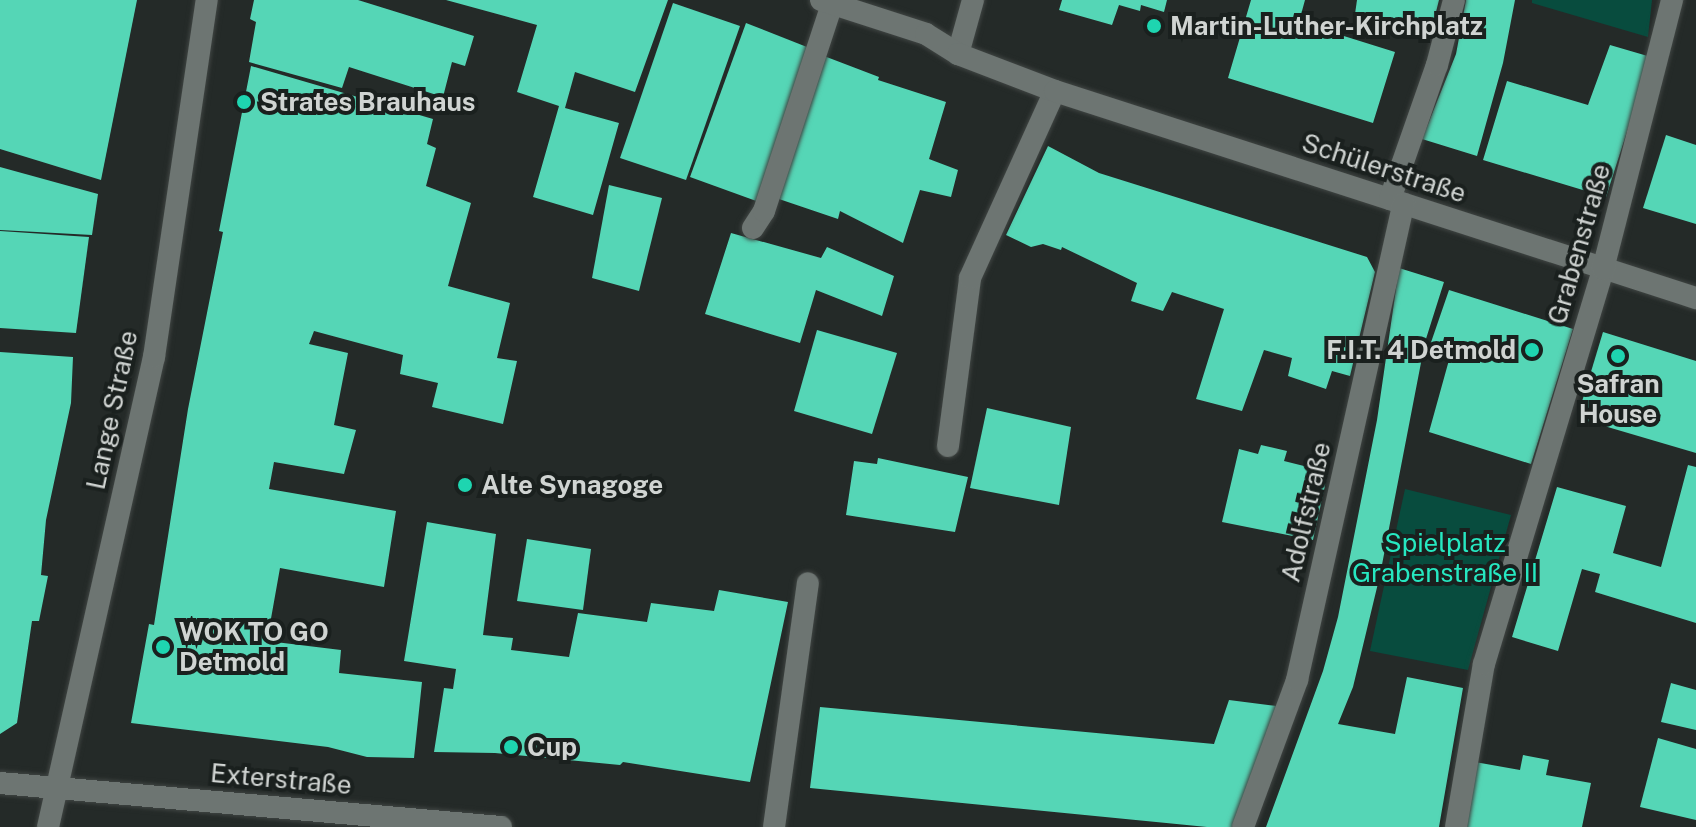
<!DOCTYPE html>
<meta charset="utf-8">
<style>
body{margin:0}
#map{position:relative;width:1696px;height:827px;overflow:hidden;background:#242a28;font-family:"Public Sans",sans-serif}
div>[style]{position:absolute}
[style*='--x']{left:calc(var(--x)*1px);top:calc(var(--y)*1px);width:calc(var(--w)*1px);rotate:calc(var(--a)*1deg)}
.green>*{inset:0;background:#084c3e}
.building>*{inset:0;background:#55d6b6}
.roads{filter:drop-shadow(0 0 2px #404543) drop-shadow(0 0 2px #404543)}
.service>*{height:22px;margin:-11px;padding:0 11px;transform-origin:11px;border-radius:11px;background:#6d7572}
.pedestrian>*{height:22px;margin:-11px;padding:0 11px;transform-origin:11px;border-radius:11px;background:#6d7572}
.minor>*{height:22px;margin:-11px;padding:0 11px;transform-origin:11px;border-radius:11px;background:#6d7572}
.dots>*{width:22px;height:22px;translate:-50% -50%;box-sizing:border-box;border:4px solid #1a201e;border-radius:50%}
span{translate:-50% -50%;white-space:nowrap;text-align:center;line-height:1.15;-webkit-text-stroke:8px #1a201e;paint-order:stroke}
.poi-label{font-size:26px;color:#d0d4d2;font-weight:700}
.left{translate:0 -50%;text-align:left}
.right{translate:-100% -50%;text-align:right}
.street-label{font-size:26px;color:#d0d4d2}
.park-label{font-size:26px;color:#26e8c1}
</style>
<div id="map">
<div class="green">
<div style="clip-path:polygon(1532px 0,1652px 0,1648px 37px,1532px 3px)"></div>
<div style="clip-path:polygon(1405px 489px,1511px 515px,1468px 670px,1370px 651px)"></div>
</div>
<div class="building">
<div style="clip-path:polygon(0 0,137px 0,101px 180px,0 149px)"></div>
<div style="clip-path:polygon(254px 0,358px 0,474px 36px,465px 66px,452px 62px,443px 97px,349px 67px,342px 88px,249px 62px,256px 22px,250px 19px)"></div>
<div style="clip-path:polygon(446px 0,668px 0,635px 92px,575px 72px,565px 108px,619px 123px,593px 215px,533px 197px,559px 106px,517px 92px,537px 25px)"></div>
<div style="clip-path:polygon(1062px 0,1167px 0,1164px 12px,1141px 5px,1140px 11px,1119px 5px,1112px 25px,1059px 10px)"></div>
<div style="clip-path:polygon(1251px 0,1305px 0,1299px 22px,1395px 52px,1373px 123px,1228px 78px)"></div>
<div style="clip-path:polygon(1357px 0,1439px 0,1430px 36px,1355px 14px)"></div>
<div style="clip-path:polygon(1466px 0,1515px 0,1503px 63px,1477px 156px,1422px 139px,1456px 54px)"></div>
<div style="clip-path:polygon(673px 3px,740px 26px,686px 180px,620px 158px)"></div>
<div style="clip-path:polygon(746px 23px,812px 49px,759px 202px,690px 177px)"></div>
<div style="clip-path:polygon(1610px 45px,1651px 57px,1606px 197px,1483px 160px,1507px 81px,1588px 105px)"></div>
<div style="clip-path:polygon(824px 56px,879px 77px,878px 80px,946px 102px,929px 159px,958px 170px,951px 197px,920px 190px,903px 243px,840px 211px,838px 219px,776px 198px)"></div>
<div style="clip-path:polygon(251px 66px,433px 119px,427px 144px,436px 148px,426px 186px,471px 203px,448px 286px,510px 303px,497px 358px,517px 361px,503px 424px,432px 407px,438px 383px,400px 374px,403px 355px,314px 331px,309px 344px,348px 353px,334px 425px,356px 430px,344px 474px,274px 462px,269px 489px,396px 511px,384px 587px,280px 568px,267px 641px,341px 650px,339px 673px,422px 682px,414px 758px,367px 757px,328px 747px,131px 723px,149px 624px,154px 625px,188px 409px,223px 232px,219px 231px)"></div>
<div style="clip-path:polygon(1666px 135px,1696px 145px,1696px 224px,1643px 208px)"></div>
<div style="clip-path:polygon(1048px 146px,1099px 173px,1367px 257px,1375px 272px,1350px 376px,1332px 371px,1326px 389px,1288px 376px,1292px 358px,1264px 350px,1242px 411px,1196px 399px,1224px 309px,1172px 292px,1163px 311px,1131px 301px,1137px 283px,1062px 247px,1061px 250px,1043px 244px,1031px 247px,1006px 235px)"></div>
<div style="clip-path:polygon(0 167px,98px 194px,92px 235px,0 230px)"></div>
<div style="clip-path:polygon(609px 185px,662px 198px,639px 291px,592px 278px)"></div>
<div style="clip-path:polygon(0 231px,89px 237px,76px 333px,0 328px)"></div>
<div style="clip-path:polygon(731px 233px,821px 258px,827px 247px,894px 276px,882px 316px,816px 290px,800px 343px,705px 314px)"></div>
<div style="clip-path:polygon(1399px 268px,1444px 282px,1425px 342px,1380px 575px,1353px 687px,1338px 724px,1395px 734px,1407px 677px,1463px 688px,1439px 827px,1266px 827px,1323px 671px,1338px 617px,1377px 420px)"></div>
<div style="clip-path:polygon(1449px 290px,1573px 329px,1531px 464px,1429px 432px,1449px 360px,1427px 354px)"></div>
<div style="clip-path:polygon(817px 330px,897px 353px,872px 434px,794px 411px)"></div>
<div style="clip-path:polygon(1603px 332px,1696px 361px,1696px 453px,1577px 418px)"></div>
<div style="clip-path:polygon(0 352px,73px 357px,71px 403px,46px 520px,41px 575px,48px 576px,39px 621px,32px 621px,17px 723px,0 734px)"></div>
<div style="clip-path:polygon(987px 408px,1071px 427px,1059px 505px,970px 488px)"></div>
<div style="clip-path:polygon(1261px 445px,1287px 451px,1284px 461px,1328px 472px,1313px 540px,1222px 522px,1239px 449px,1258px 454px)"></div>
<div style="clip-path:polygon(878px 458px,968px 477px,955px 532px,846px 515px,854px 461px,877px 464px)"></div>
<div style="clip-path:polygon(1688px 465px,1696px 467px,1696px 623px,1595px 592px,1600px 574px,1582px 569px,1558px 651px,1512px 637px,1557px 487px,1626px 506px,1613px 553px,1661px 567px)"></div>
<div style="clip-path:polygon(427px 522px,496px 534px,483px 635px,513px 638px,511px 650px,569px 657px,578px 613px,647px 622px,651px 603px,714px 611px,719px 590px,788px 602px,750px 782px,623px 762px,620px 765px,495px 753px,434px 752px,444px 688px,453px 689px,456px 669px,404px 661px)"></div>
<div style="clip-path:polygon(527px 539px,591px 549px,583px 610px,517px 601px)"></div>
<div style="clip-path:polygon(1671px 683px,1696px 690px,1696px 730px,1661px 722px)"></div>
<div style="clip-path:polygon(1229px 700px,1277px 706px,1238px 827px,1207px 827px,810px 788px,820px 707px,1214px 744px)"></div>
<div style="clip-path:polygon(1658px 738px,1696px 749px,1696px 820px,1640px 807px)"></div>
<div style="clip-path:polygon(1523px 755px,1549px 760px,1546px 775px,1591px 783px,1582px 827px,1463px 827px,1475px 762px,1520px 770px)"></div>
</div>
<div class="roads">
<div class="service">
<div style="--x:958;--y:54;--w:56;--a:-74.5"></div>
<div style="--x:753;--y:228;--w:20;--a:-57"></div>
<div style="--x:764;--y:211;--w:218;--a:-71.8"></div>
<div style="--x:948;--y:446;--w:169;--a:-82.5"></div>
<div style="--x:970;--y:278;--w:205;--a:-65.6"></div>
<div style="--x:774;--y:827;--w:246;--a:-82.1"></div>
</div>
<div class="pedestrian">
<div style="--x:821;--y:0;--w:110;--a:17.9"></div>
<div style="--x:48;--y:827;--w:482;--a:-77.3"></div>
<div style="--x:154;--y:357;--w:361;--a:-81.6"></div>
</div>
<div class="minor">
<div style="--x:926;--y:34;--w:38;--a:32"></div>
<div style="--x:958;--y:54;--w:104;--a:20.9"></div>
<div style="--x:1055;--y:91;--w:674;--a:17.9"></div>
<div style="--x:1390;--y:199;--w:142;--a:-70.7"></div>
<div style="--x:1437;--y:65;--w:67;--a:-75.3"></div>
<div style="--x:0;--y:783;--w:503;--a:5.02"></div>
<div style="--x:1243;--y:827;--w:157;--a:-69.8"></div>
<div style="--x:1297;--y:680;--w:488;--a:-77.4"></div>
<div style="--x:1456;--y:827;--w:165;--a:-80.3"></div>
<div style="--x:1484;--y:664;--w:413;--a:-73.2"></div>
<div style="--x:1603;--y:269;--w:278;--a:-75.6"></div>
</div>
</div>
<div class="dots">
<div style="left:1154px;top:26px;background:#1ed5b0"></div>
<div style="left:244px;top:102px;background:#1ed5b0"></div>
<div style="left:1532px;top:350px;background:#1ed5b0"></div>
<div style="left:1618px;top:356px;background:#1ed5b0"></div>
<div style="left:465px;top:485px;background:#1ed5b0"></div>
<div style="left:163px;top:647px;background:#1ed5b0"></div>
<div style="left:511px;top:747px;background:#1ed5b0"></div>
</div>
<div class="poi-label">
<span class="left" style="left:1170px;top:26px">Martin-Luther-Kirchplatz</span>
<span class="left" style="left:260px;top:102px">Strates Brauhaus</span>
<span class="right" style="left:1516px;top:350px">F.I.T. 4 Detmold</span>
<span style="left:1618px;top:399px">Safran<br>House</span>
<span class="left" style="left:481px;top:485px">Alte Synagoge</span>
<span class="left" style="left:179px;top:647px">WOK TO GO<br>Detmold</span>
<span class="left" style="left:527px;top:747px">Cup</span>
</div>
<div class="street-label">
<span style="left:1384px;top:168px;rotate:18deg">Schülerstraße</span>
<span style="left:1579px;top:244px;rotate:-74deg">Grabenstraße</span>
<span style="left:112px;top:410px;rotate:-78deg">Lange Straße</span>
<span style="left:1306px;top:512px;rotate:-77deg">Adolfstraße</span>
<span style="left:281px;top:779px;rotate:5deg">Exterstraße</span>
</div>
<div class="park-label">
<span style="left:1445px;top:558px">Spielplatz<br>Grabenstraße II</span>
</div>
</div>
